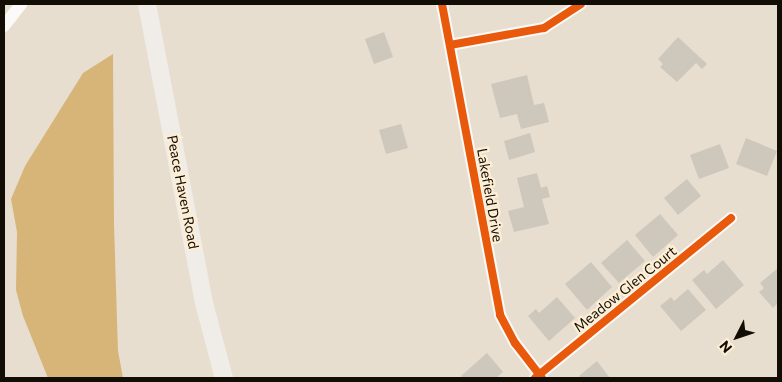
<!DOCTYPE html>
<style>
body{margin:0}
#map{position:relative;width:782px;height:382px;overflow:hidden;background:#e7ded0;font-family:Commissioner,sans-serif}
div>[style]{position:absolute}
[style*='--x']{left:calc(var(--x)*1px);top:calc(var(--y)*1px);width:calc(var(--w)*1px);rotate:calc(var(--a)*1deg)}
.water>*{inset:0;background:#d7b579}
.building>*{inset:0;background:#cec7bc}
.street>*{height:12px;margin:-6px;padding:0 6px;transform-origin:6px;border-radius:6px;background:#fbfaf8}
.secondary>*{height:18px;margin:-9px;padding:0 9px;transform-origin:9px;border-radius:9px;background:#f0ece8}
.cycleway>*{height:8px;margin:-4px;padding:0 4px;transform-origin:4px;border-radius:4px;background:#e8590c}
span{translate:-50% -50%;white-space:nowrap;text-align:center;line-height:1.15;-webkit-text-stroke:4.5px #fdeed4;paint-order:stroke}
.street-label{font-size:14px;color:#120d05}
.frame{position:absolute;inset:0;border:5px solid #120d05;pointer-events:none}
.north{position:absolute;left:712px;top:312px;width:50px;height:50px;-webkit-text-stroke:4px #fdeed4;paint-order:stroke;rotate:229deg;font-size:14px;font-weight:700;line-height:20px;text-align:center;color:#120d05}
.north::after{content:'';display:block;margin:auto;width:18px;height:22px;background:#120d05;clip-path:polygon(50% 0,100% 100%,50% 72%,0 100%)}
</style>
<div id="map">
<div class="water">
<div style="clip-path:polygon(113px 54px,114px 224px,118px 351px,123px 378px,48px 378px,23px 316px,16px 290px,17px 232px,11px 199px,25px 166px,83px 73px)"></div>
</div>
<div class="building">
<div style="clip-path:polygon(384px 32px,393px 57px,374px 64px,365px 39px)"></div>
<div style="clip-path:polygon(678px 37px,707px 64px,702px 69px,696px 63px,677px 82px,660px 67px,663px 64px,658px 59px)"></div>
<div style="clip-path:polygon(527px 75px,534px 105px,544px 103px,549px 122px,521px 129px,517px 114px,500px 118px,491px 84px)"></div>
<div style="clip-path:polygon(401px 124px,408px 148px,386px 154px,379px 130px)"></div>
<div style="clip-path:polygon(530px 133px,535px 152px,509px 160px,504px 141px)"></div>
<div style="clip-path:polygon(746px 138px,777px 151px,767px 176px,736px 164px)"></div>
<div style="clip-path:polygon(720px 144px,729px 168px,699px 179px,690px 155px)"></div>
<div style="clip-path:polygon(537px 173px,541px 188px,547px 186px,550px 197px,542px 199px,549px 224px,514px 232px,508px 211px,524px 207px,517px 178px)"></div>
<div style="clip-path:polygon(687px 179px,701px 196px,678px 215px,664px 198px)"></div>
<div style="clip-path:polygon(660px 214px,678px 235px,653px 257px,635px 235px)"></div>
<div style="clip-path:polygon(627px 240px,645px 261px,619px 283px,601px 263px)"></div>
<div style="clip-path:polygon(723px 260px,744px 285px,716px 309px,692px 280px,704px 270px,707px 274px)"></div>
<div style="clip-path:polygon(591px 262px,612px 287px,587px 310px,565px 284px)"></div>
<div style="clip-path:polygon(778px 268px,778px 303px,773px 308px,759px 292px,764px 288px,760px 283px)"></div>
<div style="clip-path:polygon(688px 289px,706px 310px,681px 331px,660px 306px,671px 297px,674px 301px)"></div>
<div style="clip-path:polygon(557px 297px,575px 318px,549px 341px,528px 316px,536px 309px,539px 313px)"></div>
<div style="clip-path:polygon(487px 353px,503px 372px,496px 378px,463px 378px,461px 376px)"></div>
<div style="clip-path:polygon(597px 361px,610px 378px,581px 378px,579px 376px)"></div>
</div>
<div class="street">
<div style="--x:442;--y:4;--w:316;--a:79.4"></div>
<div style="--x:500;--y:315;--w:32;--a:62"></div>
<div style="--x:515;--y:343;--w:44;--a:52.4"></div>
<div style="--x:4;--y:26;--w:28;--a:-52"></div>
<div style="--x:450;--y:45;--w:96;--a:-10.3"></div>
<div style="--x:544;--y:28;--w:44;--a:-33"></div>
<div style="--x:535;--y:378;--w:253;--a:-39.2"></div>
</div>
<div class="secondary">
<div style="--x:147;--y:4;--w:304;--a:79.2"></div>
<div style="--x:204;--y:303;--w:78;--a:75.1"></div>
</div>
<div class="cycleway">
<div style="--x:442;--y:4;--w:316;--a:79.4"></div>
<div style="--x:500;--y:315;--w:32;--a:62"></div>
<div style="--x:515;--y:343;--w:44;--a:52.4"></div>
<div style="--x:450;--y:45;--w:96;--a:-10.3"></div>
<div style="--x:544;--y:28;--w:44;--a:-33"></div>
<div style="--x:535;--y:378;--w:253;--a:-39.2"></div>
</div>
<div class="street-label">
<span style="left:183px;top:192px;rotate:79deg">Peace Haven Road</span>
<span style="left:490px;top:195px;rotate:80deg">Lakefield Drive</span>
<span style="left:625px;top:289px;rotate:-39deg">Meadow Glen Court</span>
</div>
<div class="frame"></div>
<div class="north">N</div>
</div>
